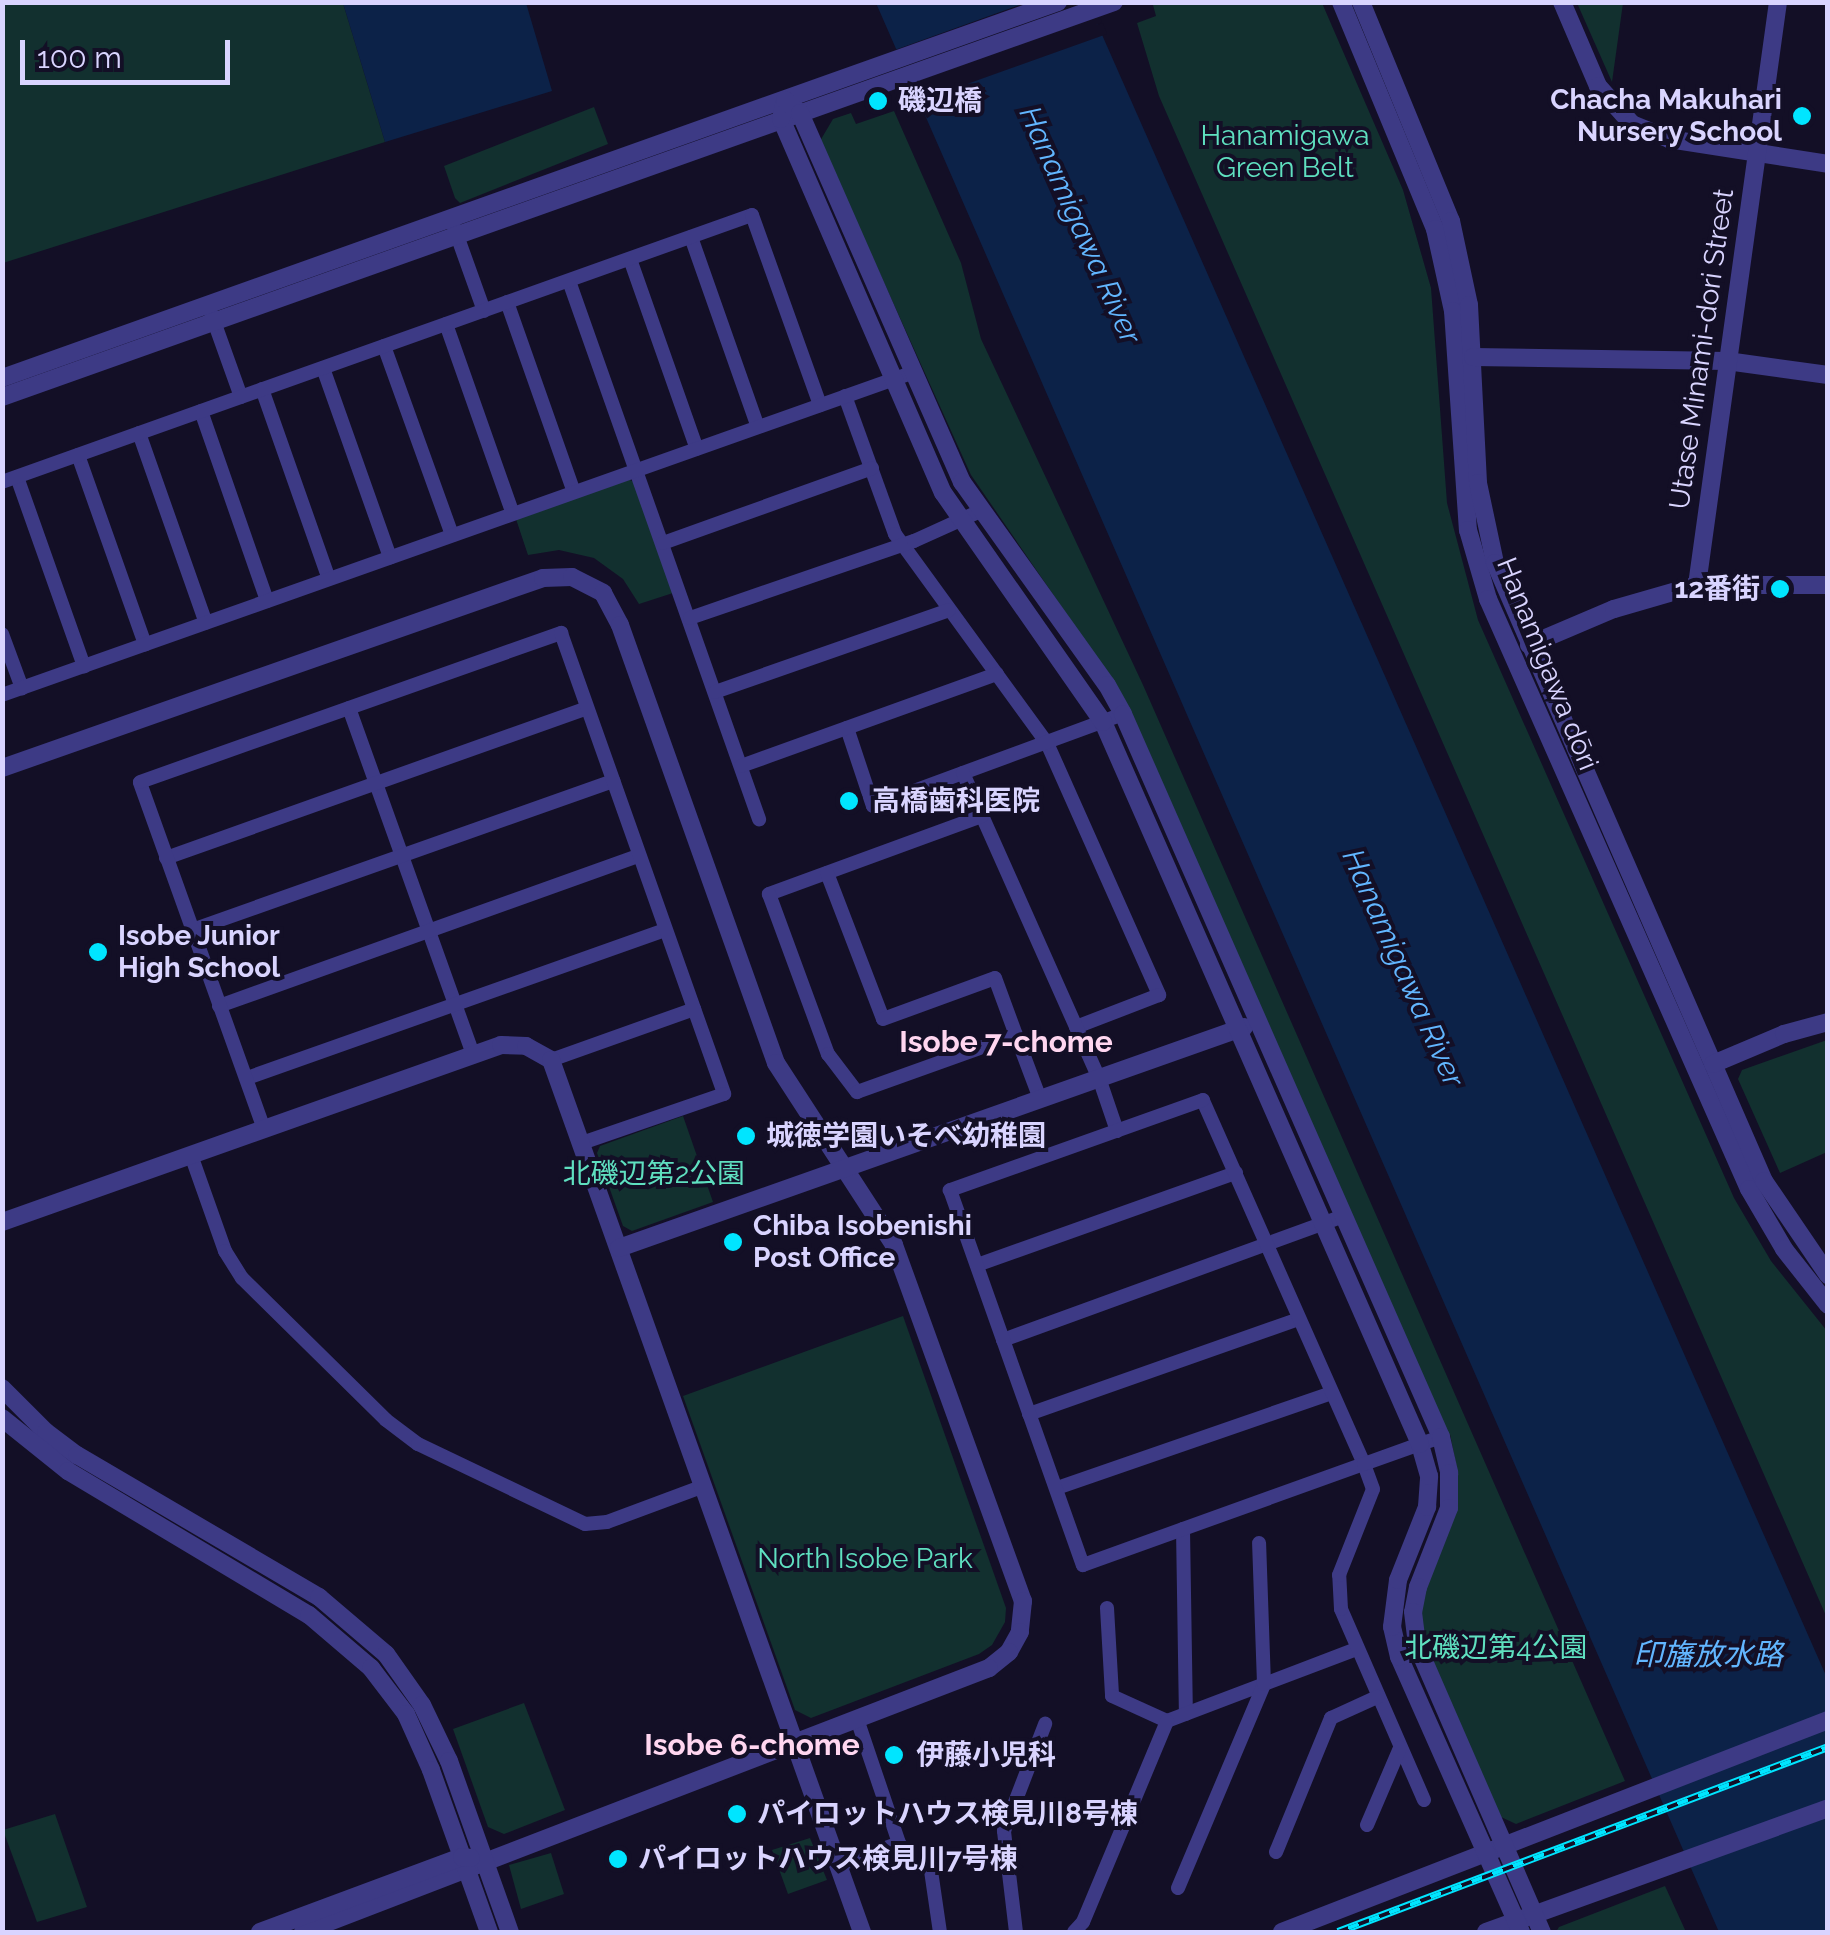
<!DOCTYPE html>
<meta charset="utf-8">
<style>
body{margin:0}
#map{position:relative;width:1830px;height:1935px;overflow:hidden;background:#130f26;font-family:Raleway,"Noto Sans JP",sans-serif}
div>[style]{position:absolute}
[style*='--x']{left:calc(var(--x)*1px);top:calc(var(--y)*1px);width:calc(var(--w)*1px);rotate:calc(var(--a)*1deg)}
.green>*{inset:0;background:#12302f}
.water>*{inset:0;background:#0c2248}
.pier>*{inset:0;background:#130f26}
.minor>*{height:14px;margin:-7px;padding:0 7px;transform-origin:7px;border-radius:7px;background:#3d3a85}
.tertiary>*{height:18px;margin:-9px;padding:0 9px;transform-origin:9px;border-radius:9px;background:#3d3a85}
.rail>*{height:8px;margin-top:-4px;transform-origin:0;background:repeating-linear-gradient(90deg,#130f26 0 11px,#00e5ff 0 22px);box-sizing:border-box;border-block:2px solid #00e5ff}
.dots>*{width:28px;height:28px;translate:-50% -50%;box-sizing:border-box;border:5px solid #130f26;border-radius:50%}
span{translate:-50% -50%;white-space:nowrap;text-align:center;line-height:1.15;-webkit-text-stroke:8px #130f26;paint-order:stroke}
.poi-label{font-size:28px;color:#d9d4ff;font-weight:700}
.right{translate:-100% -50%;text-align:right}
.left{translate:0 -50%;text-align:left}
.park-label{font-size:28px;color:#5fe0c0}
.street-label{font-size:28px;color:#d9d4ff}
.water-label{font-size:30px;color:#62b6ff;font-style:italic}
.neighbourhood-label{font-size:30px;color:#ffd6f0;font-weight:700}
.frame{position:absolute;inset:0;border:5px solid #d9d4ff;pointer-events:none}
.scale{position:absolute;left:20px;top:40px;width:210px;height:45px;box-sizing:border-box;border:5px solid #d9d4ff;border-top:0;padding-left:12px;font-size:30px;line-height:35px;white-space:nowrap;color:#d9d4ff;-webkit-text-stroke:8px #130f26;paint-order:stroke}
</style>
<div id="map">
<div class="green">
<div style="clip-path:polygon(1160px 2px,1322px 3px,1403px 190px,1431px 288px,1447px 503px,1478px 620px,1734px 1198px,1771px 1261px,1827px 1331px,1827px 1618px,1159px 96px,1137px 23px,1156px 16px,1153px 5px)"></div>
<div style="clip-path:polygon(2px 3px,343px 3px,385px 142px,3px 263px)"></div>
<div style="clip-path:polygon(1577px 3px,1623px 3px,1612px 82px)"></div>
<div style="clip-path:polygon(594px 107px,608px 144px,460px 203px,455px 198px,444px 166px)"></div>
<div style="clip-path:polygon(894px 111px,961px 263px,981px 339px,1143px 685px,1625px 1781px,1516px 1824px,1501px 1817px,1422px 1641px,1420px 1615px,1427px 1583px,1454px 1510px,1458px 1474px,1450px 1434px,1444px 1434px,1121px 693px,971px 475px,820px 141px,833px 119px,851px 113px,856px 124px)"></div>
<div style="clip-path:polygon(628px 479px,634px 482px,673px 593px,639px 604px,623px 579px,594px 558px,559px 550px,528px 555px,516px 519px)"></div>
<div style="clip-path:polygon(1827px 1040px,1827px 1152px,1780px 1173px,1738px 1079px,1742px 1070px)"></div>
<div style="clip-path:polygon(683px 1116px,713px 1202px,632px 1231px,623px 1226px,597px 1153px,600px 1146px)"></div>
<div style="clip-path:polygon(903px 1316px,1006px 1608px,1005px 1622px,992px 1645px,979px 1654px,811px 1718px,795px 1710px,683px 1396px)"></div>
<div style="clip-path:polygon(524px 1703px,565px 1810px,504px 1834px,488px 1827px,453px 1729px)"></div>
<div style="clip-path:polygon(55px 1814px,87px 1907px,37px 1922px,3px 1830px)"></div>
<div style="clip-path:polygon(810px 1838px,827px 1880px,788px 1894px,772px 1850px)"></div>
<div style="clip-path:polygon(551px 1853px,564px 1894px,521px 1909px,509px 1865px)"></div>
<div style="clip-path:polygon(1665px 1886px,1686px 1932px,1556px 1932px,1559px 1927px)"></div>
</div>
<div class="water">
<div style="clip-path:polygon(343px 3px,526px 3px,552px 91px,385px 142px)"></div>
<div style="clip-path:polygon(876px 3px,1088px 3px,1827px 1678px,1827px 1932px,1719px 1932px)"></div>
</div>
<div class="pier">
<div style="clip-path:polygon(1094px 2px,1102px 22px,1096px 25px,1103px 23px,1107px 34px,914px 103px,892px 51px,1025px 3px)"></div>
</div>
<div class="minor">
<div style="--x:454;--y:227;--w:89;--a:70.3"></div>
<div style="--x:691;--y:237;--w:201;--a:70.6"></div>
<div style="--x:630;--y:259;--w:201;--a:70.6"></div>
<div style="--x:569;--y:281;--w:571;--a:70.55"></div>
<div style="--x:507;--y:302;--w:201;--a:70.6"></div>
<div style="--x:211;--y:313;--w:89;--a:70.3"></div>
<div style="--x:446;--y:324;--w:201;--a:70.6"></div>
<div style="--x:384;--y:346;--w:201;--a:70.2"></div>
<div style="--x:323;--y:368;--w:201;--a:70.5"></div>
<div style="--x:262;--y:389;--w:201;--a:70.6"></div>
<div style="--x:845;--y:396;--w:147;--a:70.1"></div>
<div style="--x:895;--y:534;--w:258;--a:54"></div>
<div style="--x:1047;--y:743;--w:276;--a:66"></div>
<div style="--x:1159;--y:995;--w:89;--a:158.9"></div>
<div style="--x:201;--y:411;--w:201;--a:70.8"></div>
<div style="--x:139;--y:433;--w:201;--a:70.6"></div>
<div style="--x:78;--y:455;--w:201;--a:70.5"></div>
<div style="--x:17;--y:477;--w:201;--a:70.5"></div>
<div style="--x:2;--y:482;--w:796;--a:-19.6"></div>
<div style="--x:752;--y:215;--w:202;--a:70.3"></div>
<div style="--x:663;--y:543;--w:222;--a:-19.7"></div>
<div style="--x:690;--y:618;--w:237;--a:-19"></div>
<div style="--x:914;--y:541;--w:72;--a:-24.4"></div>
<div style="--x:2;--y:634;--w:58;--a:69.7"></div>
<div style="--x:715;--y:692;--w:248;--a:-19.3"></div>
<div style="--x:2;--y:695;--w:968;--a:-19.5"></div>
<div style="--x:349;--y:708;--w:368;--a:70.3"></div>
<div style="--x:847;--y:728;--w:82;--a:71.6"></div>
<div style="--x:873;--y:806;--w:266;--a:-20.2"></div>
<div style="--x:741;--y:766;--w:272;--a:-19.8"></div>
<div style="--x:963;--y:773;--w:334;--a:66"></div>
<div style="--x:1099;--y:1078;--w:56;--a:71.2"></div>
<div style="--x:982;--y:816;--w:227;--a:159.9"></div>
<div style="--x:769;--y:894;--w:171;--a:69.8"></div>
<div style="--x:828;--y:1054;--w:48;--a:52.7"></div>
<div style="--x:857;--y:1092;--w:169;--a:-19.7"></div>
<div style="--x:1016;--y:1035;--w:68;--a:69.4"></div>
<div style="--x:166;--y:858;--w:447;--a:-19.6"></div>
<div style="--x:827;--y:873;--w:156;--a:69"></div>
<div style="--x:883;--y:1019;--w:119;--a:-20.1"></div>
<div style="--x:995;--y:978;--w:61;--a:69.8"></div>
<div style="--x:192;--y:930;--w:447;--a:-19.5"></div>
<div style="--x:219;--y:1006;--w:446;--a:-19.7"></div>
<div style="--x:551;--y:1060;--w:152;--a:-19.6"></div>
<div style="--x:247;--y:1078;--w:443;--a:-19.5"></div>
<div style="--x:264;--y:1129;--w:368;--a:-109.7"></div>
<div style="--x:140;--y:782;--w:447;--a:-19.5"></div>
<div style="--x:561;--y:633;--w:489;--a:70.5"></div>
<div style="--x:724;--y:1094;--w:150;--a:161"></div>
<div style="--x:191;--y:1155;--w:102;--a:70.5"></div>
<div style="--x:225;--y:1251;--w:32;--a:58"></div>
<div style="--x:242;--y:1278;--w:202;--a:44.6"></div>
<div style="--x:386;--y:1420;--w:40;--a:37"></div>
<div style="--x:418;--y:1444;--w:185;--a:25.6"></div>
<div style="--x:585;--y:1524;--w:22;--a:-5"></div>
<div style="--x:607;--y:1522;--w:103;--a:-20.4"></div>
<div style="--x:977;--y:1265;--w:275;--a:-19.6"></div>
<div style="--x:1003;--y:1340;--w:362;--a:-20"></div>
<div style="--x:1029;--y:1414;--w:286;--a:-19.4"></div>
<div style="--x:1057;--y:1488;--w:291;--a:-19.1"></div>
<div style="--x:1183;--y:1529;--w:185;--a:89.1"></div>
<div style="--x:1107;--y:1608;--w:88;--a:86.7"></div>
<div style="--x:1112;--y:1696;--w:60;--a:24.4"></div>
<div style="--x:1167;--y:1721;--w:203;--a:-20.8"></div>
<div style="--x:1424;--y:1800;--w:208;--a:-113.5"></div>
<div style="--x:1341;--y:1609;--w:34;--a:-93"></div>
<div style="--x:1339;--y:1575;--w:92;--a:-68.4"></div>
<div style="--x:1373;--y:1489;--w:27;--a:-110"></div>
<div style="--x:1364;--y:1464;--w:398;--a:-113.9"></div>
<div style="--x:1203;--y:1100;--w:269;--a:160.4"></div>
<div style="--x:950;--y:1190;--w:398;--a:70.5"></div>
<div style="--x:1083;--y:1565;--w:299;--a:-19.8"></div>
<div style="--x:1364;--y:1464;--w:59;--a:-19.7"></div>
<div style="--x:1420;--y:1444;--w:22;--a:-18"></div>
<div style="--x:1367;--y:1825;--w:84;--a:-66.8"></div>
<div style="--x:1276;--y:1852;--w:145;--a:-67.7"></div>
<div style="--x:1331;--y:1718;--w:51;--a:-24.5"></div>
<div style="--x:929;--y:1857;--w:76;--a:81.7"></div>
<div style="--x:839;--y:1865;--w:64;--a:-20.1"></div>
<div style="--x:899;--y:1843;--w:131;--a:-108.7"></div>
<div style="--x:1178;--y:1888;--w:221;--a:-67.1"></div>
<div style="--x:1264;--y:1684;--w:141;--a:-92"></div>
<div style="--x:1016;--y:1932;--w:102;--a:-96.8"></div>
<div style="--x:1004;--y:1831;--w:115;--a:-69"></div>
<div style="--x:1074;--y:1932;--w:13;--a:-48"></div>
<div style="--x:1083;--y:1922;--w:218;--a:-67.3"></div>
</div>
<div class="tertiary">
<div style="--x:1341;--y:2;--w:246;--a:67.5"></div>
<div style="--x:1435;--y:229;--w:84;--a:77.6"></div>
<div style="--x:1453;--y:311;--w:220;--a:86.1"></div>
<div style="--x:1468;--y:530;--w:72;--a:73.8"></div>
<div style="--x:1488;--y:599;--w:645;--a:66.14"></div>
<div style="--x:1749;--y:1189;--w:69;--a:59.7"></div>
<div style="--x:1784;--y:1249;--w:71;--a:51.8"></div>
<div style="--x:1361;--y:2;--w:237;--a:67.7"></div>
<div style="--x:1451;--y:221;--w:86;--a:77.9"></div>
<div style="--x:1469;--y:305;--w:178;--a:87.1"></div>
<div style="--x:1478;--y:483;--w:82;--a:78"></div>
<div style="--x:1495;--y:563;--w:674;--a:66.48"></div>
<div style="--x:1764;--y:1181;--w:114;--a:55.8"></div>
<div style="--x:1562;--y:2;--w:91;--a:66.8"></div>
<div style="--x:1598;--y:86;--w:51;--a:48.2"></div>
<div style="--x:1632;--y:124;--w:40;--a:22"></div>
<div style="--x:1669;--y:139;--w:161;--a:8.9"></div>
<div style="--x:1473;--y:357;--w:254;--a:0.9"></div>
<div style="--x:1727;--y:361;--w:102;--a:7.9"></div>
<div style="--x:2;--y:378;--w:1121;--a:-19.6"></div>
<div style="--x:2;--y:397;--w:1180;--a:-19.56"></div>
<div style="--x:1697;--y:585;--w:589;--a:-82.09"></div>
<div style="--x:1529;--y:645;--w:92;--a:-23"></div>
<div style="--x:1614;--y:609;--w:86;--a:-16.1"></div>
<div style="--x:1697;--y:585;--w:131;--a:0"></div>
<div style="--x:2;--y:768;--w:573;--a:-19.35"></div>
<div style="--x:543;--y:578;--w:29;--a:-2"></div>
<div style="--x:572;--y:577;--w:35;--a:27"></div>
<div style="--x:603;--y:593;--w:36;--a:62"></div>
<div style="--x:620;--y:625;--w:465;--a:70.4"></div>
<div style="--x:776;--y:1063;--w:217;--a:57"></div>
<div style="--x:894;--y:1245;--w:379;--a:70.1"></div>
<div style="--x:1023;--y:1601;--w:31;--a:96"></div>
<div style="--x:1020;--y:1632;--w:23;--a:119"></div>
<div style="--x:1009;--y:1652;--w:26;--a:141"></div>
<div style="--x:989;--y:1668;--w:735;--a:158.95"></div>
<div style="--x:1713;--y:1064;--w:77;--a:-22.9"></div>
<div style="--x:1784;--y:1034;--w:46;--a:-15.3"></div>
<div style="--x:2;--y:1222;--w:529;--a:-19.53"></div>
<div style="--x:501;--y:1045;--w:25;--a:2"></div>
<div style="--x:526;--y:1046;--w:29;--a:29"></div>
<div style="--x:551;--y:1060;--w:926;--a:70.37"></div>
<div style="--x:619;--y:1248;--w:663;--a:-19.47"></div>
<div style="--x:2;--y:1388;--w:62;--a:45"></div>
<div style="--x:46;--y:1432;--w:39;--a:37"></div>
<div style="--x:77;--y:1455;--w:281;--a:30.4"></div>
<div style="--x:319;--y:1597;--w:88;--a:40.4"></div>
<div style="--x:386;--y:1654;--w:62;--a:54.8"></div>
<div style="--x:422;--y:1705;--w:62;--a:64.3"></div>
<div style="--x:449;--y:1761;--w:182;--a:70.4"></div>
<div style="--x:2;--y:1418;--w:85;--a:38.8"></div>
<div style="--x:68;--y:1471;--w:281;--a:30.9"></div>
<div style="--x:309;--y:1615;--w:82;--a:40.5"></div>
<div style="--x:371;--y:1668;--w:58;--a:52.7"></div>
<div style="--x:406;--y:1714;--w:61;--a:65.9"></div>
<div style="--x:431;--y:1770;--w:172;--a:70.3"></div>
<div style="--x:260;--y:1932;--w:215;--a:-20.4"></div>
<div style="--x:462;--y:1857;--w:9;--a:6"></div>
<div style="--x:1282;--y:1932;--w:586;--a:-21.22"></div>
<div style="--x:1486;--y:1932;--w:364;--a:-19.9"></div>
<div style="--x:1521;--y:1932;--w:301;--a:-113.9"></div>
<div style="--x:1399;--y:1657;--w:31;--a:-103"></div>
<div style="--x:1392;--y:1627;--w:47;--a:-82.7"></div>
<div style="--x:1398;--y:1580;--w:79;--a:-68.3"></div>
<div style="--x:1427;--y:1507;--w:31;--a:-86"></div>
<div style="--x:1429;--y:1476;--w:33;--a:-106"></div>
<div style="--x:1420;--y:1444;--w:789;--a:-113.7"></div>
<div style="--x:1103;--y:722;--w:279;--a:-124.9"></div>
<div style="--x:943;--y:493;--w:408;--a:-113.4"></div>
<div style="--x:781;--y:119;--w:19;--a:-78"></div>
<div style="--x:785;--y:100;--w:20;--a:41"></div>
<div style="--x:800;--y:113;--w:403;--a:66.3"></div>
<div style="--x:962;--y:482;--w:249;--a:54.5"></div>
<div style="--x:1107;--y:685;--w:33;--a:61"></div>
<div style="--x:1123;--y:714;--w:790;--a:66.26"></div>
<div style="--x:1441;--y:1437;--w:37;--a:77"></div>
<div style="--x:1449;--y:1473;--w:35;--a:90"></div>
<div style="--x:1449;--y:1508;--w:85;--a:111.4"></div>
<div style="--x:1418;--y:1587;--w:25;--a:101"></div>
<div style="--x:1413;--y:1612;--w:33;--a:83"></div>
<div style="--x:1417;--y:1645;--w:313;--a:66.5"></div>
</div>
<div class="rail">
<div style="--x:1338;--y:1932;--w:524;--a:-20.68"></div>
</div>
<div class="dots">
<div style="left:878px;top:101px;background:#00e5ff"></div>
<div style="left:1802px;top:116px;background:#00e5ff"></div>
<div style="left:1780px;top:589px;background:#00e5ff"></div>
<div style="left:849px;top:801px;background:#00e5ff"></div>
<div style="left:98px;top:952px;background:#00e5ff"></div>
<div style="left:746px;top:1136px;background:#00e5ff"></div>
<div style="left:733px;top:1242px;background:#00e5ff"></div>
<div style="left:894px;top:1755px;background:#00e5ff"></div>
<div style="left:737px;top:1814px;background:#00e5ff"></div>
<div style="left:618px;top:1859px;background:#00e5ff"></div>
</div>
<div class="poi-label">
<span class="right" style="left:1782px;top:116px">Chacha Makuhari<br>Nursery School</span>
<span class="left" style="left:898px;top:101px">磯辺橋</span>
<span class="right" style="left:1760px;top:589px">12番街</span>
<span class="left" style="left:872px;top:801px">高橋歯科医院</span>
<span class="left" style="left:118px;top:952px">Isobe Junior<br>High School</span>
<span class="left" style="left:766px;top:1136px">城徳学園いそべ幼稚園</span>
<span class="left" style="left:753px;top:1242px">Chiba Isobenishi<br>Post Office</span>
<span class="left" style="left:916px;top:1755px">伊藤小児科</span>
<span class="left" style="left:757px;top:1814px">パイロットハウス検見川8号棟</span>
<span class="left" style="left:638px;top:1859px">パイロットハウス検見川7号棟</span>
</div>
<div class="park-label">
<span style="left:1285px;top:152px">Hanamigawa<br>Green Belt</span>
<span style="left:654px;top:1174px">北磯辺第2公園</span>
<span style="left:865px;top:1559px">North Isobe Park</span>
<span style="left:1496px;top:1648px">北磯辺第4公園</span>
</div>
<div class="street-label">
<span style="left:1702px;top:349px;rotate:-82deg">Utase Minami-dori Street</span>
<span style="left:1547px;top:664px;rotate:68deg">Hanamigawa dōri</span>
</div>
<div class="water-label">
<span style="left:1080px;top:225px;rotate:66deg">Hanamigawa River</span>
<span style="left:1403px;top:968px;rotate:66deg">Hanamigawa River</span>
<span style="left:1708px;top:1655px">印旛放水路</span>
</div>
<div class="neighbourhood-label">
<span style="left:1006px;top:1042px">Isobe 7-chome</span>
<span style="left:752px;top:1745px">Isobe 6-chome</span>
</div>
<div class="frame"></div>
<div class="scale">100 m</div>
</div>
